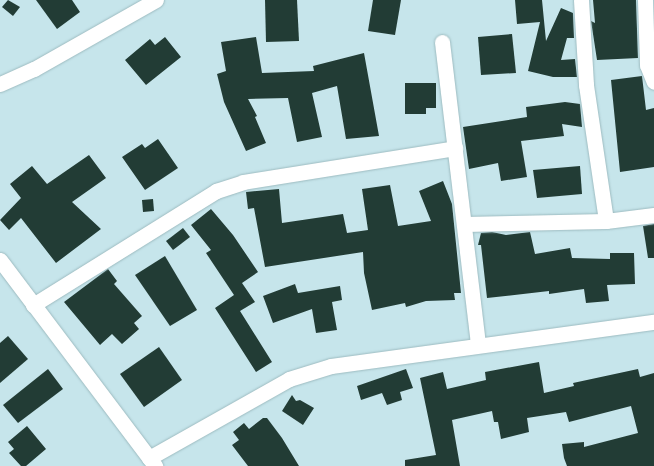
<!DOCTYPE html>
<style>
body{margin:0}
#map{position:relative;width:654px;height:466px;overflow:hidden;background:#c6e5eb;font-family:"Work Sans",sans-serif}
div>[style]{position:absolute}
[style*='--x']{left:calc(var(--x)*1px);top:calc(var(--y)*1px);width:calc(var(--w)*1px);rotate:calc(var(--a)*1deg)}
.building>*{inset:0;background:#223c35}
.roads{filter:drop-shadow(0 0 1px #9dbbc0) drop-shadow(0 0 1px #9dbbc0)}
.minor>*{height:15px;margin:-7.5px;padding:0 7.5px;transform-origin:7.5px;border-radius:7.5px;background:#fff}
span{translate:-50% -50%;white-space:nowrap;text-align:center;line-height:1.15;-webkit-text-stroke:4px #d3f3f8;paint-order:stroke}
</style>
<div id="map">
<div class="building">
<div style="clip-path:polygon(8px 0,20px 7px,13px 16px,2px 7px)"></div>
<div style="clip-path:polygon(36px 0,72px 0,80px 12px,57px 29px)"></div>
<div style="clip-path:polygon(265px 0,297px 0,299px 41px,266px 42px)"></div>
<div style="clip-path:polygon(373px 0,401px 0,395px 35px,368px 31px)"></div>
<div style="clip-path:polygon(515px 0,542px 0,546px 41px,561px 8px,573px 13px,574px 38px,567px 38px,561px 60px,575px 59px,577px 77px,553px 77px,528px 71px,540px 22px,517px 24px)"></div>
<div style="clip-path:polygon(593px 0,636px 0,638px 58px,597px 60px,591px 21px,595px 23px)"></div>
<div style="clip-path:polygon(512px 34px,516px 73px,481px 75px,478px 37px)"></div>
<div style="clip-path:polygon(165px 37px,181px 57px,146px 85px,125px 60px,150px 39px,155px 45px)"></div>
<div style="clip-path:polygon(256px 37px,262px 73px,314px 71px,313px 66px,364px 53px,379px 136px,346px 139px,337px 86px,312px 93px,322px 137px,297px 142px,288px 98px,248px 99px,257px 116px,255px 117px,266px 143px,246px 151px,224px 102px,217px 74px,226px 71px,221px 42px)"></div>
<div style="clip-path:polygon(642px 76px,646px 110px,654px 108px,654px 167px,620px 172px,611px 80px)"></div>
<div style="clip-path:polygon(405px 83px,436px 83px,436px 108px,426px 108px,426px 114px,405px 114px)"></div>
<div style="clip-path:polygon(565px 102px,580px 104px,582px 127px,562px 124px,564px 136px,521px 141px,527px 177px,501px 181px,498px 163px,469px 169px,463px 127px,527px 117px,526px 107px)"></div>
<div style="clip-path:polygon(158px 139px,178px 168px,145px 190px,122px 157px,142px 144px,145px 148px)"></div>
<div style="clip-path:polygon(89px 155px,106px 178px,72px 202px,101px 229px,56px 263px,21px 218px,9px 230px,0 220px,21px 198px,10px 184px,32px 166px,47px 184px)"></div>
<div style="clip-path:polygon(580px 166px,582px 194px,537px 198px,533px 170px)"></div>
<div style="clip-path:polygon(443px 181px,452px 204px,461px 293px,454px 293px,455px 300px,426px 301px,406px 307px,405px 303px,372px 310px,364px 273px,363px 252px,265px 267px,254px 208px,248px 209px,246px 192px,279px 189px,282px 223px,343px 214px,347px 233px,368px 230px,362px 189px,390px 185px,398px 226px,431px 221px,419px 191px)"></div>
<div style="clip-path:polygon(153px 199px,154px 211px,143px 212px,142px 200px)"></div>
<div style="clip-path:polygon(211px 209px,233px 235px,258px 272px,242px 283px,255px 302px,240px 311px,272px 362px,256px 372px,215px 308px,234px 295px,206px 253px,211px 250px,191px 225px)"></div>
<div style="clip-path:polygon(654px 224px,654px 258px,648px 258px,643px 226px)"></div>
<div style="clip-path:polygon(183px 228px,190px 237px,173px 250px,166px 241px)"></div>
<div style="clip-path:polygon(492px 232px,506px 235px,530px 232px,535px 254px,570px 248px,572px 258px,610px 259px,610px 253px,634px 253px,635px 284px,607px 285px,609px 301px,586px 303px,584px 289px,549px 294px,549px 291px,487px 298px,481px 245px,478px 245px,481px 233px)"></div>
<div style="clip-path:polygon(165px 256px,197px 310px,170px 326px,135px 275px)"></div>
<div style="clip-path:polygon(108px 269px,117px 281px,114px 284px,142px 316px,134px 323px,139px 329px,122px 344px,112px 334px,100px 345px,64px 302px)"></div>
<div style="clip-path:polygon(295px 284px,298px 293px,340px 286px,342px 300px,332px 302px,337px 330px,316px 333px,312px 309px,273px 323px,263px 296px)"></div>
<div style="clip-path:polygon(8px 336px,28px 359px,0 383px,0 343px)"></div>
<div style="clip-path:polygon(159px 347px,182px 380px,144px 407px,120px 374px)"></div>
<div style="clip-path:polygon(539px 362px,544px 393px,574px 386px,573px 383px,638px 369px,640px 377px,654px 373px,654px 466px,567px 466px,564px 458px,562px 444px,584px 442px,584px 447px,638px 433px,631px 406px,569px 422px,566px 412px,527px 418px,529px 432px,501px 439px,498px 422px,494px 422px,492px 411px,452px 420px,460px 466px,405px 466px,405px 460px,436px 455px,420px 378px,443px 372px,447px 389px,486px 380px,485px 372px)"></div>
<div style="clip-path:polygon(48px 369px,63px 389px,18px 423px,3px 405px)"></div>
<div style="clip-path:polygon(406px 369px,413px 388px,400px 392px,402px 400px,387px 405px,382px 393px,361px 400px,357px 386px)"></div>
<div style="clip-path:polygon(292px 395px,296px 401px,300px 400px,314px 408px,303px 425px,282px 411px)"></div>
<div style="clip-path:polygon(263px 418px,267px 418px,282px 438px,299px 466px,248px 466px,232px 445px,239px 440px,233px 432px,244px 423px,249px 429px)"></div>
<div style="clip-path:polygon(27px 426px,46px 449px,26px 466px,21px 466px,9px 453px,14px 449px,8px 442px)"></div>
</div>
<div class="roads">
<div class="minor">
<div style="--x:581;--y:0;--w:85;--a:86.6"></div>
<div style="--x:586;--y:85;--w:137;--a:81.6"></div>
<div style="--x:645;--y:0;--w:65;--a:88.2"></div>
<div style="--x:647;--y:65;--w:18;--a:68"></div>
<div style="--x:442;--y:42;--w:305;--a:83.2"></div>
<div style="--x:0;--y:84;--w:37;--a:-24"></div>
<div style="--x:34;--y:69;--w:140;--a:-29.5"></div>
<div style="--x:464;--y:224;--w:142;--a:-1.2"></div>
<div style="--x:606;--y:221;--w:48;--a:-7.1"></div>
<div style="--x:0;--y:260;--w:258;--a:53"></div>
<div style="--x:33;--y:305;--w:216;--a:-31.9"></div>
<div style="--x:216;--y:191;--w:28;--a:-18"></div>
<div style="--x:243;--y:182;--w:215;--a:-9.1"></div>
<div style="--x:149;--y:458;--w:161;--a:-29.4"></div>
<div style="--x:289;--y:379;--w:44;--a:-17.2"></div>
<div style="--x:331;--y:366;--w:326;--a:-7.8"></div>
</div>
</div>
</div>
